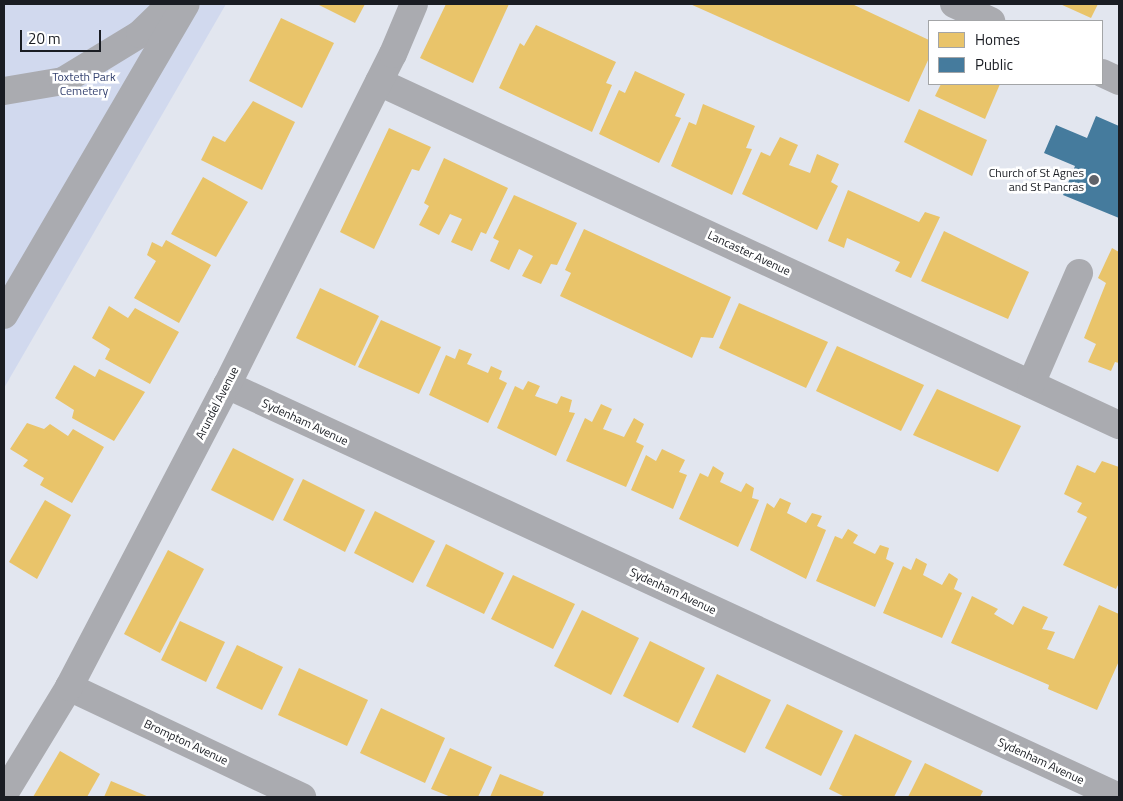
<!DOCTYPE html>
<style>
body{margin:0}
#map{position:relative;width:1123px;height:801px;overflow:hidden;background:#e2e6ef;font-family:"Titillium Web",sans-serif}
div>[style]{position:absolute}
[style*='--x']{left:calc(var(--x)*1px);top:calc(var(--y)*1px);width:calc(var(--w)*1px);rotate:calc(var(--a)*1deg)}
.green>*{inset:0;background:#d1d9ee}
.homes>*{inset:0;background:#e9c46a}
.public>*{inset:0;background:#457b9d}
.minor>*{height:28px;margin:-14px;padding:0 14px;transform-origin:14px;border-radius:14px;background:#aaabb0}
.dots>*{width:14px;height:14px;translate:-50% -50%;box-sizing:border-box;border:2px solid #fff;border-radius:50%}
span{translate:-50% -50%;white-space:nowrap;text-align:center;line-height:1.15;-webkit-text-stroke:5px #fff;paint-order:stroke}
.park-label{font-size:12px;color:#384572}
.poi-label{font-size:12px;color:#1a1d23}
.right{translate:-100% -50%;text-align:right}
.street-label{font-size:12px;color:#1a1d23}
.frame{position:absolute;inset:0;border:5px solid #1a1d23;pointer-events:none}
.legend{position:absolute;left:928px;top:20px;width:175px;height:65px;box-sizing:border-box;background:#fff;border:1px solid #a3a5a7;margin:0;padding:6px 9px;list-style:none;font-size:15px;color:#1a1d23}
.legend li{display:flex;align-items:center;gap:10px;height:25px}
.legend b{width:25px;border:1px solid #a3a5a7}
.scale{position:absolute;left:20px;top:30px;width:81px;height:22px;box-sizing:border-box;border:2px solid #1a1d23;border-top:0;padding-left:6px;font-size:15px;line-height:18px;white-space:nowrap;color:#1a1d23;-webkit-text-stroke:4px #fff;paint-order:stroke}
</style>
<div id="map">
<div class="green">
<div style="clip-path:polygon(4px 4px,226px 4px,4px 388px)"></div>
</div>
<div class="homes">
<div style="clip-path:polygon(317px 4px,365px 4px,355px 23px)"></div>
<div style="clip-path:polygon(446px 4px,509px 4px,473px 83px,420px 58px)"></div>
<div style="clip-path:polygon(690px 4px,852px 4px,929px 40px,929px 58px,909px 102px)"></div>
<div style="clip-path:polygon(1060px 4px,1098px 4px,1091px 18px)"></div>
<div style="clip-path:polygon(281px 18px,334px 43px,302px 108px,249px 81px)"></div>
<div style="clip-path:polygon(536px 25px,616px 62px,606px 83px,612px 85px,592px 132px,499px 88px,520px 43px,524px 46px)"></div>
<div style="clip-path:polygon(635px 71px,685px 94px,675px 116px,681px 118px,659px 163px,599px 134px,619px 90px,625px 93px)"></div>
<div style="clip-path:polygon(941px 84px,1000px 84px,985px 119px,935px 96px)"></div>
<div style="clip-path:polygon(253px 101px,295px 122px,262px 190px,201px 160px,213px 136px,225px 142px)"></div>
<div style="clip-path:polygon(703px 104px,755px 126px,746px 148px,752px 149px,732px 195px,671px 166px,689px 122px,696px 125px)"></div>
<div style="clip-path:polygon(919px 109px,987px 140px,972px 176px,904px 142px)"></div>
<div style="clip-path:polygon(389px 128px,431px 147px,419px 171px,412px 169px,374px 249px,340px 232px)"></div>
<div style="clip-path:polygon(780px 137px,798px 145px,789px 165px,810px 173px,817px 154px,839px 164px,831px 182px,838px 186px,817px 230px,742px 194px,761px 152px,770px 156px)"></div>
<div style="clip-path:polygon(444px 158px,508px 188px,486px 234px,481px 232px,472px 251px,451px 242px,462px 219px,450px 214px,439px 235px,419px 225px,429px 206px,424px 203px)"></div>
<div style="clip-path:polygon(203px 177px,248px 202px,216px 257px,171px 234px)"></div>
<div style="clip-path:polygon(848px 190px,919px 222px,925px 212px,940px 217px,911px 278px,895px 271px,900px 262px,847px 238px,844px 248px,828px 241px)"></div>
<div style="clip-path:polygon(514px 195px,577px 223px,557px 265px,551px 264px,541px 284px,522px 276px,533px 256px,519px 249px,509px 270px,490px 261px,499px 241px,493px 238px)"></div>
<div style="clip-path:polygon(584px 229px,731px 297px,713px 338px,701px 337px,692px 358px,560px 296px,571px 273px,565px 270px)"></div>
<div style="clip-path:polygon(944px 231px,1029px 272px,1008px 319px,921px 281px)"></div>
<div style="clip-path:polygon(166px 240px,211px 265px,179px 323px,134px 298px,156px 261px,147px 255px,152px 242px,162px 247px)"></div>
<div style="clip-path:polygon(1112px 248px,1119px 252px,1119px 363px,1115px 362px,1111px 371px,1088px 362px,1096px 344px,1084px 338px,1106px 283px,1098px 278px)"></div>
<div style="clip-path:polygon(320px 288px,379px 316px,355px 366px,296px 338px)"></div>
<div style="clip-path:polygon(739px 303px,828px 342px,806px 388px,719px 348px)"></div>
<div style="clip-path:polygon(109px 306px,128px 318px,135px 308px,179px 332px,150px 384px,105px 359px,110px 349px,92px 338px)"></div>
<div style="clip-path:polygon(381px 320px,441px 347px,419px 394px,358px 367px)"></div>
<div style="clip-path:polygon(837px 346px,924px 385px,901px 431px,816px 391px)"></div>
<div style="clip-path:polygon(459px 349px,472px 354px,467px 364px,488px 373px,491px 366px,502px 371px,499px 379px,507px 383px,488px 423px,429px 395px,446px 355px,455px 359px)"></div>
<div style="clip-path:polygon(74px 365px,95px 377px,99px 369px,145px 392px,114px 441px,72px 418px,74px 410px,55px 398px)"></div>
<div style="clip-path:polygon(528px 381px,540px 386px,535px 396px,557px 404px,561px 396px,572px 400px,569px 412px,575px 413px,556px 456px,497px 428px,515px 386px,523px 390px)"></div>
<div style="clip-path:polygon(937px 389px,1021px 426px,998px 472px,913px 435px)"></div>
<div style="clip-path:polygon(601px 404px,612px 409px,603px 429px,624px 437px,634px 418px,644px 424px,636px 442px,644px 446px,626px 487px,566px 461px,585px 418px,592px 422px)"></div>
<div style="clip-path:polygon(27px 423px,44px 429px,50px 424px,68px 436px,73px 429px,104px 447px,72px 503px,40px 485px,44px 478px,23px 466px,28px 460px,10px 449px)"></div>
<div style="clip-path:polygon(233px 448px,294px 479px,273px 521px,211px 490px)"></div>
<div style="clip-path:polygon(662px 449px,685px 460px,679px 472px,687px 475px,673px 509px,631px 490px,646px 455px,656px 461px)"></div>
<div style="clip-path:polygon(1102px 461px,1119px 467px,1119px 583px,1116px 589px,1063px 565px,1087px 517px,1077px 512px,1082px 503px,1064px 494px,1077px 465px,1095px 473px)"></div>
<div style="clip-path:polygon(713px 466px,724px 473px,720px 482px,741px 492px,746px 483px,754px 488px,752px 498px,759px 500px,738px 547px,679px 519px,700px 473px,708px 477px)"></div>
<div style="clip-path:polygon(303px 479px,365px 510px,345px 552px,283px 520px)"></div>
<div style="clip-path:polygon(780px 498px,791px 503px,787px 513px,806px 523px,812px 513px,822px 516px,817px 526px,826px 530px,806px 579px,750px 550px,767px 503px,774px 508px)"></div>
<div style="clip-path:polygon(45px 500px,71px 515px,37px 579px,9px 562px)"></div>
<div style="clip-path:polygon(375px 511px,435px 541px,413px 583px,354px 553px)"></div>
<div style="clip-path:polygon(848px 529px,858px 535px,853px 543px,875px 554px,880px 545px,889px 548px,886px 559px,894px 563px,875px 607px,816px 581px,835px 536px,842px 539px)"></div>
<div style="clip-path:polygon(446px 544px,504px 573px,484px 614px,426px 586px)"></div>
<div style="clip-path:polygon(168px 550px,204px 569px,160px 653px,124px 634px)"></div>
<div style="clip-path:polygon(916px 558px,927px 564px,923px 575px,942px 585px,949px 573px,958px 579px,954px 589px,962px 593px,942px 638px,883px 613px,903px 566px,911px 570px)"></div>
<div style="clip-path:polygon(513px 575px,575px 604px,553px 649px,491px 619px)"></div>
<div style="clip-path:polygon(972px 596px,998px 609px,994px 614px,1013px 625px,1023px 606px,1048px 617px,1042px 629px,1055px 632px,1047px 649px,1074px 659px,1099px 605px,1119px 614px,1119px 661px,1097px 710px,1048px 689px,1049px 685px,951px 643px)"></div>
<div style="clip-path:polygon(582px 610px,639px 638px,611px 695px,554px 666px)"></div>
<div style="clip-path:polygon(180px 621px,225px 642px,206px 682px,161px 660px)"></div>
<div style="clip-path:polygon(650px 641px,705px 668px,678px 723px,623px 696px)"></div>
<div style="clip-path:polygon(237px 645px,283px 667px,262px 710px,216px 688px)"></div>
<div style="clip-path:polygon(299px 668px,368px 700px,347px 746px,278px 715px)"></div>
<div style="clip-path:polygon(717px 674px,771px 700px,745px 753px,692px 727px)"></div>
<div style="clip-path:polygon(787px 704px,843px 731px,821px 776px,765px 748px)"></div>
<div style="clip-path:polygon(381px 708px,445px 738px,425px 783px,360px 753px)"></div>
<div style="clip-path:polygon(855px 734px,912px 761px,894px 797px,845px 797px,829px 789px)"></div>
<div style="clip-path:polygon(450px 748px,492px 767px,478px 797px,451px 797px,431px 789px)"></div>
<div style="clip-path:polygon(60px 751px,100px 774px,87px 797px,33px 797px)"></div>
<div style="clip-path:polygon(925px 763px,983px 791px,980px 797px,908px 797px)"></div>
<div style="clip-path:polygon(500px 774px,544px 792px,542px 797px,490px 797px)"></div>
<div style="clip-path:polygon(111px 781px,149px 797px,104px 797px)"></div>
</div>
<div class="public">
<div style="clip-path:polygon(1096px 116px,1119px 126px,1119px 218px,1063px 195px,1075px 166px,1044px 153px,1056px 125px,1087px 138px)"></div>
</div>
<div class="minor">
<div style="--x:954;--y:4;--w:41;--a:24.7"></div>
<div style="--x:1102;--y:73;--w:19;--a:25"></div>
<div style="--x:379;--y:82;--w:816;--a:24.87"></div>
<div style="--x:4;--y:91;--w:60;--a:-9.6"></div>
<div style="--x:63;--y:81;--w:90;--a:-31.4"></div>
<div style="--x:140;--y:34;--w:43;--a:-44.1"></div>
<div style="--x:4;--y:315;--w:360;--a:-59.7"></div>
<div style="--x:1031;--y:384;--w:121;--a:-66.6"></div>
<div style="--x:227;--y:385;--w:983;--a:24.79"></div>
<div style="--x:69;--y:687;--w:258;--a:25.3"></div>
<div style="--x:4;--y:794;--w:125;--a:-58.7"></div>
<div style="--x:69;--y:687;--w:341;--a:-62.4"></div>
<div style="--x:227;--y:385;--w:370;--a:-63.4"></div>
<div style="--x:393;--y:54;--w:54;--a:-67.2"></div>
</div>
<div class="dots">
<div style="left:1094px;top:180px;background:#60636a"></div>
</div>
<div class="park-label">
<span style="left:84px;top:84px">Toxteth Park<br>Cemetery</span>
</div>
<div class="poi-label">
<span class="right" style="left:1084px;top:180px">Church of St Agnes<br>and St Pancras</span>
</div>
<div class="street-label">
<span style="left:749px;top:253px;rotate:25deg">Lancaster Avenue</span>
<span style="left:217px;top:403px;rotate:-63deg">Arundel Avenue</span>
<span style="left:305px;top:422px;rotate:25deg">Sydenham Avenue</span>
<span style="left:673px;top:591px;rotate:25deg">Sydenham Avenue</span>
<span style="left:186px;top:742px;rotate:25deg">Brompton Avenue</span>
<span style="left:1041px;top:761px;rotate:25deg">Sydenham Avenue</span>
</div>
<div class="frame"></div>
<ul class="legend">
<li><b style="height:14px;background:#e9c46a"></b>Homes</li>
<li><b style="height:14px;background:#457b9d"></b>Public</li>
</ul>
<div class="scale">20 m</div>
</div>
